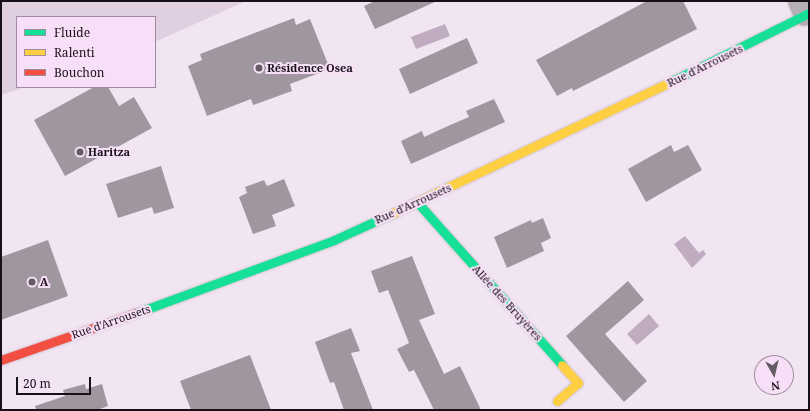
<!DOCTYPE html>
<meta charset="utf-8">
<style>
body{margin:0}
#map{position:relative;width:810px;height:411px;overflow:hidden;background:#f2e5f2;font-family:"Noto Serif",serif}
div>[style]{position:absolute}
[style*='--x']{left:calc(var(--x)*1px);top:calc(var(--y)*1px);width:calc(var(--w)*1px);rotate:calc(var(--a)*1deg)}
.green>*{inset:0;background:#e0cee1}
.water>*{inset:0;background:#c0acc0}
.building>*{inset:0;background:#a096a0}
.roads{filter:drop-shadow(0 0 1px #cec4ce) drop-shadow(0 0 1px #cec4ce)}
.street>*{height:20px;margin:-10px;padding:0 10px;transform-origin:10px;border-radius:10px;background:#b4afb4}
.fast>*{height:9px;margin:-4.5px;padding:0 4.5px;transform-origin:4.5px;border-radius:4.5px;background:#16e098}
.slow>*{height:9px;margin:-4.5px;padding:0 4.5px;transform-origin:4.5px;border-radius:4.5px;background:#ffcf43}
.jam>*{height:9px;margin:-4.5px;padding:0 4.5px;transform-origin:4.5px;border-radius:4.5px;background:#f24e42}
.dots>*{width:11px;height:11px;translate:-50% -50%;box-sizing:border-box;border:2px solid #f7e0f7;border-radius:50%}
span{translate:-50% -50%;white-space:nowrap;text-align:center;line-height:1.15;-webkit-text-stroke:4px #f7e0f7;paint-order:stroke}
.street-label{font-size:11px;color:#181018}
.poi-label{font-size:11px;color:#181018;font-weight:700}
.left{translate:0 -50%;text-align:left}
.frame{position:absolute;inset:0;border:2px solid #181018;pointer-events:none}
.legend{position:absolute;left:16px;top:16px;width:140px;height:72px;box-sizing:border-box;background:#f7e0f7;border:1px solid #9e8d9e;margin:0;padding:5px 7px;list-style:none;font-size:12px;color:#181018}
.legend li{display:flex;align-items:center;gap:8px;height:20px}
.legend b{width:20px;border:1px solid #9e8d9e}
.north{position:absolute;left:754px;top:355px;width:40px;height:40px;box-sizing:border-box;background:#f7e0f7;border:1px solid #9e8d9e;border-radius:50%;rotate:172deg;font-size:11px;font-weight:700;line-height:16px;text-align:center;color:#181018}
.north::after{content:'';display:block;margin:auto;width:14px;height:18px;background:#645b64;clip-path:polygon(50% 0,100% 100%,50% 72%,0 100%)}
.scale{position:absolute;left:16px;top:377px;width:75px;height:18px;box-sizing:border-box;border:2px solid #181018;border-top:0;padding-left:5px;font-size:12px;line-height:14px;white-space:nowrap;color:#181018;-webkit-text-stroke:3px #f7e0f7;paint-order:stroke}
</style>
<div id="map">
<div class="green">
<div style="clip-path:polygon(1px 1px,246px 1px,155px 42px,155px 17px,17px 17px,17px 87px,26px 87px,1px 95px)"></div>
</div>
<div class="water">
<div style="clip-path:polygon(445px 24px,450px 36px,416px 49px,411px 37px)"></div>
<div style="clip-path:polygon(685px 236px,699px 253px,703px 250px,706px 254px,692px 268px,674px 244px)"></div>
<div style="clip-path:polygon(649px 314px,659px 326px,637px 345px,627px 334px)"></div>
</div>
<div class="building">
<div style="clip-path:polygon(375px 1px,437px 1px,375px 29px,364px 6px)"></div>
<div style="clip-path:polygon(647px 1px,683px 1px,697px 29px,573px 91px,572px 88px,557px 96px,536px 60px)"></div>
<div style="clip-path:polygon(294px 18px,296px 25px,310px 19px,330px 69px,290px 84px,292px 91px,253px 105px,251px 99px,207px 116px,188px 66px,202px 60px,200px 54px)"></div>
<div style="clip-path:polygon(467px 38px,478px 63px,410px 94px,399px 69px)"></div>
<div style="clip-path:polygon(94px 87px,108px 87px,119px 106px,134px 97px,152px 128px,65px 176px,34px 120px)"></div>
<div style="clip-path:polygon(494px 99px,505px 122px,411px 164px,401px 141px,422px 131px,424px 137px,448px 126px,469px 117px,466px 111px)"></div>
<div style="clip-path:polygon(671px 145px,674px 152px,688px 145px,702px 170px,646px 202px,628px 169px)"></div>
<div style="clip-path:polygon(161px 166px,174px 208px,154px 214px,152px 207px,118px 218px,106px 184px)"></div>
<div style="clip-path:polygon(284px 179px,295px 206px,272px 215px,276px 226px,253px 234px,239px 197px,247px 193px,245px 187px,264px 180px,267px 186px)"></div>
<div style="clip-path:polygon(543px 218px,551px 238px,541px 243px,544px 251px,507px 268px,494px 237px,531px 220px,532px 223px)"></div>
<div style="clip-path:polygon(48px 240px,68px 296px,1px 320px,1px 257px)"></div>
<div style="clip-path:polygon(412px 256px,435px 314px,419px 320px,444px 374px,460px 366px,481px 410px,434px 410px,414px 370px,409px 372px,397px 349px,409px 343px,388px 290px,379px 293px,371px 271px)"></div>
<div style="clip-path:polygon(628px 281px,644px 300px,605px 334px,647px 381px,624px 402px,566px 336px)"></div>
<div style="clip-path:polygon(351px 328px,360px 351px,351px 353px,373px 410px,344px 410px,334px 382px,330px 383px,315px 342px)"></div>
<div style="clip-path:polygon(250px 355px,271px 410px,191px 410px,180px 381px)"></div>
<div style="clip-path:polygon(85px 384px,86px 389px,102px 384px,108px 406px,97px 410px,36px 410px,35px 406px,65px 396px,63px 390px)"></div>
</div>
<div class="roads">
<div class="street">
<div style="--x:798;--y:1;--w:16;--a:68"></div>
</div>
<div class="fast">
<div style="--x:670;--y:82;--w:155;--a:-26.4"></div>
<div style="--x:417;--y:202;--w:218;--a:48.3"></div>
<div style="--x:136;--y:313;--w:211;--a:-20.2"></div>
<div style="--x:334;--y:240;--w:60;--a:-24.4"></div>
</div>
<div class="slow">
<div style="--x:389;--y:215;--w:311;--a:-25.3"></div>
<div style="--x:557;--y:401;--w:28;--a:-41"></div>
<div style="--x:578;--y:383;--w:24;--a:-132"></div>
</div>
<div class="jam">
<div style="--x:1;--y:360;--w:143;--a:-19.2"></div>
</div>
</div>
<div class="dots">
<div style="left:259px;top:68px;background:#645b64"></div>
<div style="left:80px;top:152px;background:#645b64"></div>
<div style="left:32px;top:282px;background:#645b64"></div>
</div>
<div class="street-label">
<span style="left:705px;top:66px;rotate:-26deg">Rue d'Arrousets</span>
<span style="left:413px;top:204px;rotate:-24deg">Rue d'Arrousets</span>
<span style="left:507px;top:303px;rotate:48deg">Allée des Bruyères</span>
<span style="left:111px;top:322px;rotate:-19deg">Rue d'Arrousets</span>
</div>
<div class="poi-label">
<span class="left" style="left:267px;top:68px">Résidence Osea</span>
<span class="left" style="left:88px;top:152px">Haritza</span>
<span class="left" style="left:40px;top:282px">A</span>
</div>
<div class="frame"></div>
<ul class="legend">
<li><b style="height:5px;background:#16e098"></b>Fluide</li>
<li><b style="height:5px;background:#ffcf43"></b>Ralenti</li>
<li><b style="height:5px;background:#f24e42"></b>Bouchon</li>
</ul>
<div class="north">N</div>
<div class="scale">20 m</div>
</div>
